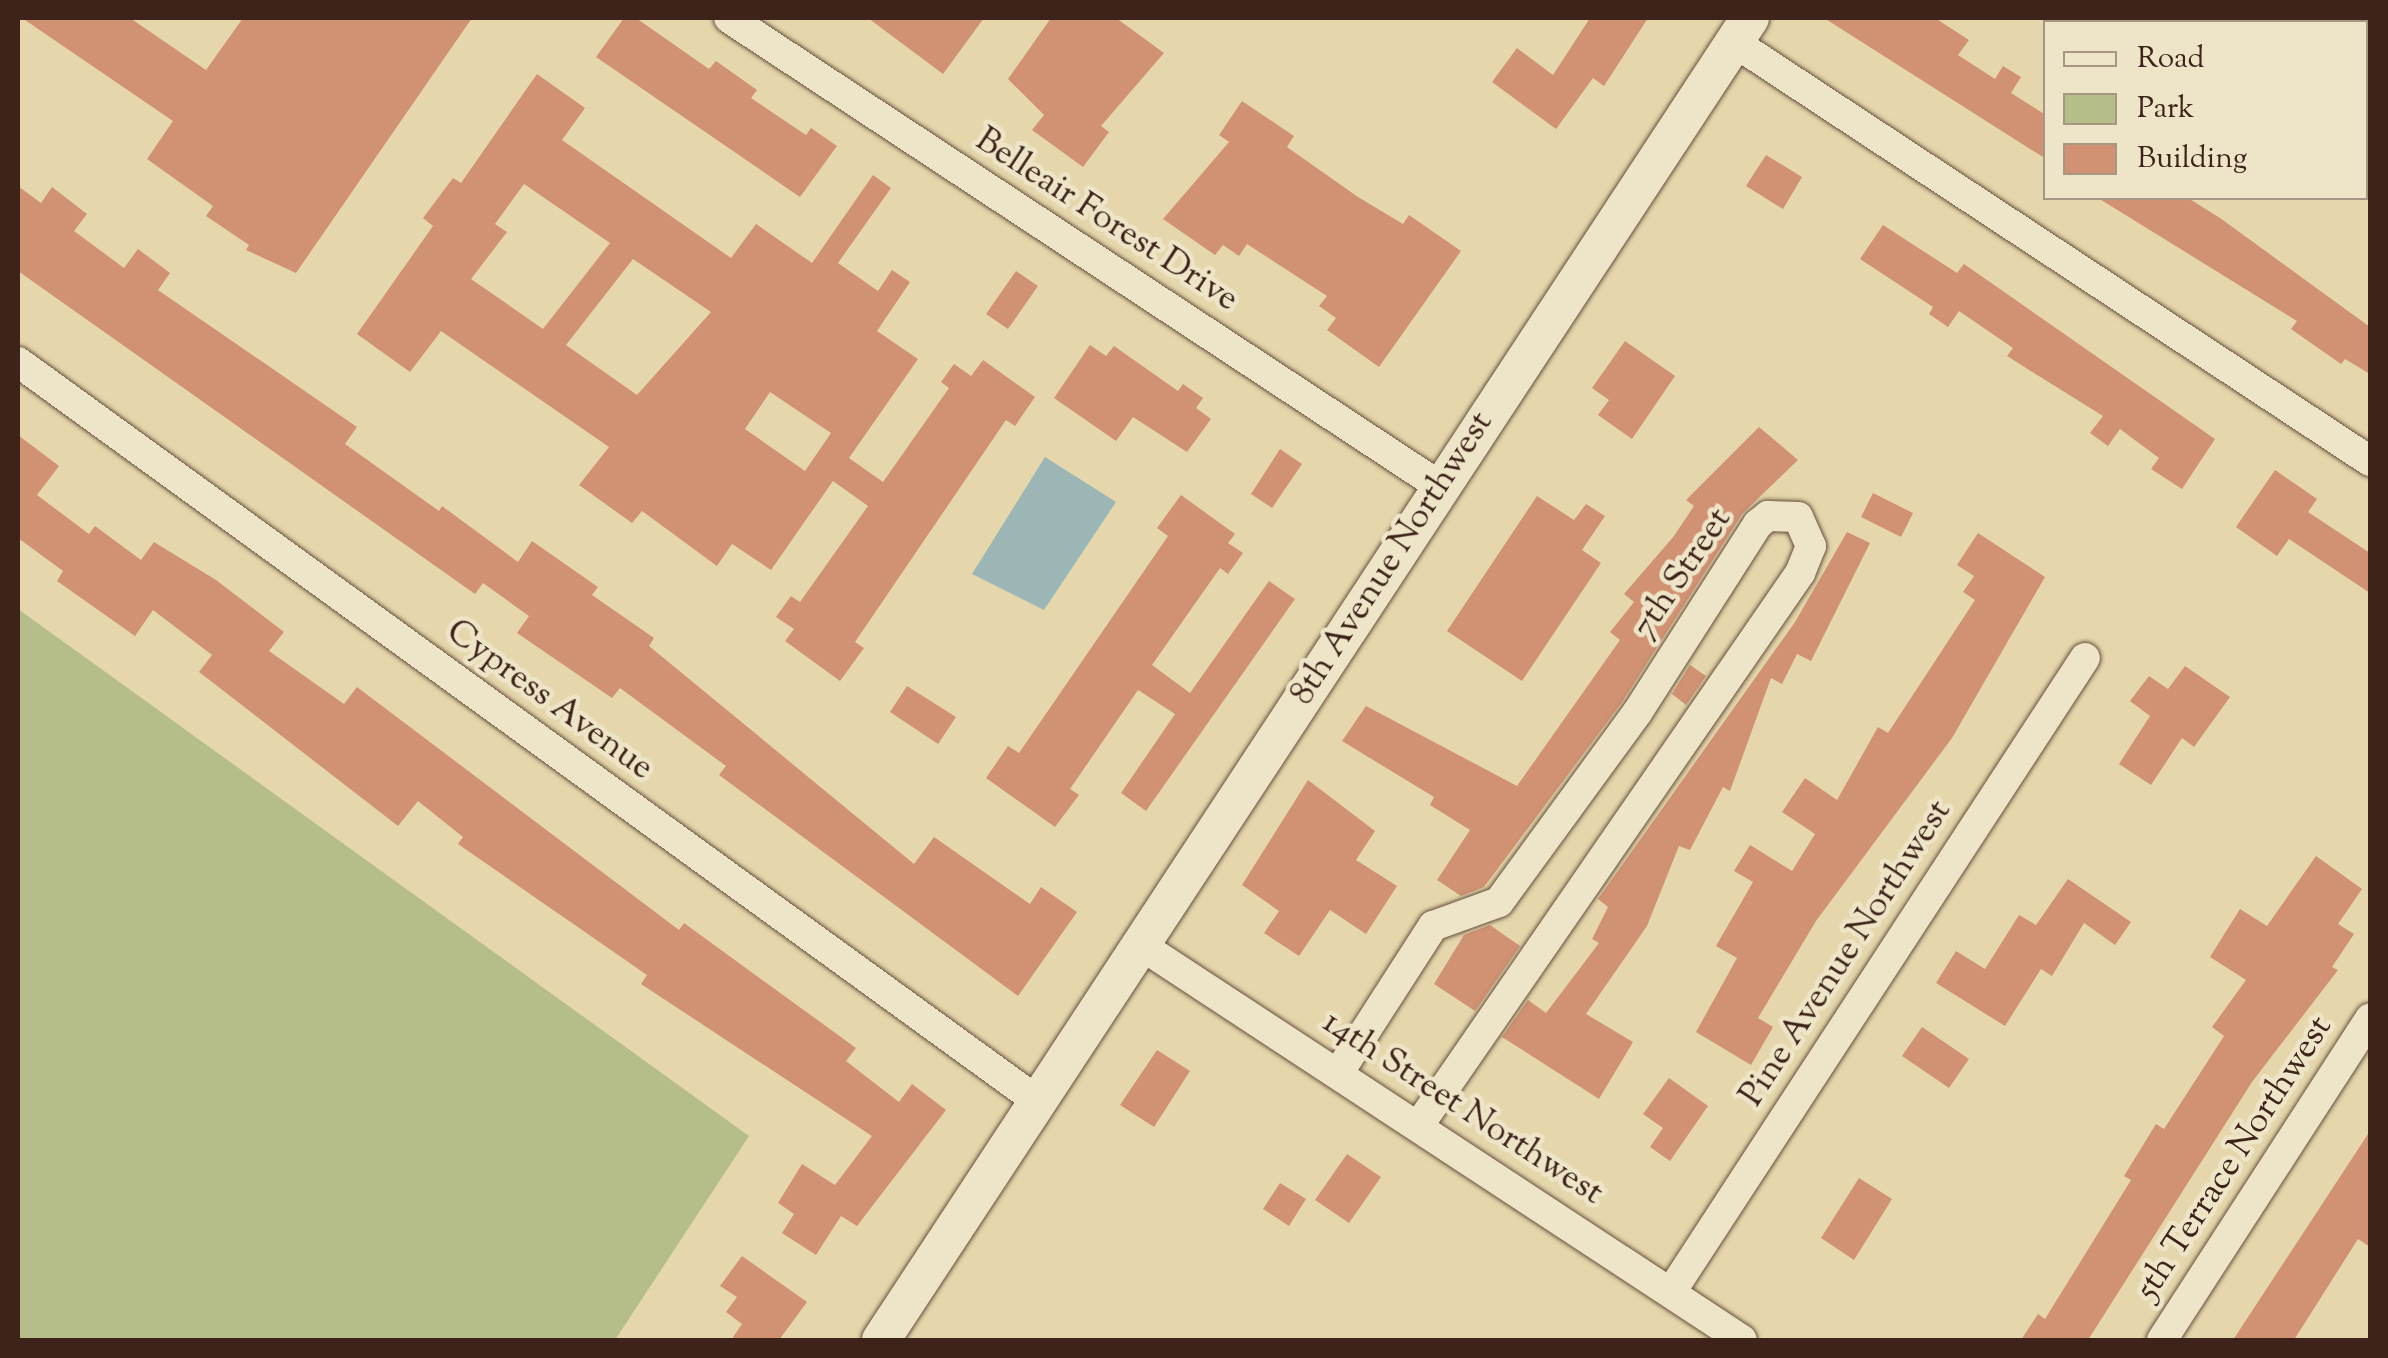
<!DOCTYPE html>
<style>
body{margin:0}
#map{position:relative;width:2388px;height:1358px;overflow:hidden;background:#e5d7ab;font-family:"Sorts Mill Goudy",serif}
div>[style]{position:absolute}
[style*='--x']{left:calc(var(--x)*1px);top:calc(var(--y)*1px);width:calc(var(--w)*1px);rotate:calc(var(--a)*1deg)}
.green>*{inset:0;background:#b5be88}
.water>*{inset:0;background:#9cb6b6}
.building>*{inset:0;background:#d19273}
.roads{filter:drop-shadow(0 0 2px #67503e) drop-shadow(0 0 2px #67503e)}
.minor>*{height:30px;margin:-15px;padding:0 15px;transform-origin:15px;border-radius:15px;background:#eee5c8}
.tertiary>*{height:38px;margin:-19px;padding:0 19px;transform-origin:19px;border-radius:19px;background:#eee5c8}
span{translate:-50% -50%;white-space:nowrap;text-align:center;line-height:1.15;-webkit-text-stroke:9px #eee5c8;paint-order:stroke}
.street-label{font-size:35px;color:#3d231a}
.frame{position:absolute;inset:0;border:20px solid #3d231a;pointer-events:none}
.legend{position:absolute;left:2043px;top:20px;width:325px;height:180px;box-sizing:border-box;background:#eee5c8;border:2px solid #a79782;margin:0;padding:12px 18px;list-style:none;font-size:30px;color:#3d231a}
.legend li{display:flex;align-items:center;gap:20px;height:50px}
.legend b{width:50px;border:2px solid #a79782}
</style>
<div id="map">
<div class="green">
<div style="clip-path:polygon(18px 609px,749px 1136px,615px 1340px,18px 1340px)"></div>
</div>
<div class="water">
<div style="clip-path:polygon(1045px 457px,1116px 502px,1044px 610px,972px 574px)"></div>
</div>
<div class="building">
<div style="clip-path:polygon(22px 18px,130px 18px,206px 70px,243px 18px,472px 18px,296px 273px,246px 250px,249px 245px,206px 216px,213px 206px,147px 159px,173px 121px)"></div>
<div style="clip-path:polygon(624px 18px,636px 18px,709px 69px,716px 61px,757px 90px,751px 98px,806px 135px,811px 128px,837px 146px,800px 197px,596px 57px)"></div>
<div style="clip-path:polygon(868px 18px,984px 18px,943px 74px)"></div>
<div style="clip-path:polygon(1051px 18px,1116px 18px,1164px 53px,1101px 126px,1109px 132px,1083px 167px,1032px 130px,1044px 115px,1008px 79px)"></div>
<div style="clip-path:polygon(1590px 18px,1648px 18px,1604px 86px,1593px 78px,1556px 129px,1492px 82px,1517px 48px,1553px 75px)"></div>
<div style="clip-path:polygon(1824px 18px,1935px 18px,1969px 40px,1958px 55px,1995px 79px,2003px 66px,2021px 77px,2011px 93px,2046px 115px,2046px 159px)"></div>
<div style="clip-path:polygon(evenodd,537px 74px,585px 108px,562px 140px,731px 258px,756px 224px,812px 263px,873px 175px,891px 188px,838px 263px,878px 291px,892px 270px,910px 282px,877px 331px,918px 359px,849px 458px,883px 482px,949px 388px,941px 382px,954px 364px,971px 376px,983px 360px,1035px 397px,1015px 426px,1006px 420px,855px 642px,864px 648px,840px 681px,785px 641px,794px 629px,776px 617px,791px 596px,800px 602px,868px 506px,833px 481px,771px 570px,732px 544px,717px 566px,642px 511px,632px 523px,579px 485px,609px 447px,441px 331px,410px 372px,357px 334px,433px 226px,423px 218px,453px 178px,461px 183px,537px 74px,524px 184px,610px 243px,543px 329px,471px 279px,507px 232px,495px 224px,524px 184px,537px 74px,633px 259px,711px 312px,637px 395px,566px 345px,633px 259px,537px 74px,770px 392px,831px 433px,805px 471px,745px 429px,770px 392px)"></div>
<div style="clip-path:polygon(1242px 101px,1294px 136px,1287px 147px,1358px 197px,1403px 224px,1409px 215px,1461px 251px,1379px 367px,1327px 330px,1336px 318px,1319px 306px,1327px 296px,1247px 244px,1239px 256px,1223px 245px,1215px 255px,1163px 219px,1229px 142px,1219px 135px)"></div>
<div style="clip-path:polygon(1766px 155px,1802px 177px,1783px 209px,1746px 186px)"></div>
<div style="clip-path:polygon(18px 186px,41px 203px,52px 187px,87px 214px,74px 231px,124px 268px,138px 249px,170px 273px,158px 290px,357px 427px,345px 444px,439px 511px,442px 506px,518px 562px,532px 541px,598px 587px,592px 595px,654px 638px,649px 646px,914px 864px,934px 837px,1030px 904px,1041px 887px,1077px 912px,1018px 996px,719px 775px,726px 766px,620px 688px,612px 698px,517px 633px,529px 616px,483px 583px,475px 594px,18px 271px)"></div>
<div style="clip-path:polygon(2098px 198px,2188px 198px,2220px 218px,2370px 327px,2370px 374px,2345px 359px,2341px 364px,2291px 329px,2297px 321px)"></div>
<div style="clip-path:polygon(1883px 225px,1957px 273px,1964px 264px,2215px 439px,2182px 489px,2151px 469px,2159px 458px,2120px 429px,2108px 446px,2090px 433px,2103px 416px,2007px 356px,2013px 348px,1959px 311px,1948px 327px,1929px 314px,1933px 307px,1860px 259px)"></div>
<div style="clip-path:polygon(1016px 271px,1038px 286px,1008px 329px,986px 314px)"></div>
<div style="clip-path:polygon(1625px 341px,1675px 376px,1632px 439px,1598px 415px,1609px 400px,1592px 388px)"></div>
<div style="clip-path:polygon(1090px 345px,1106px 356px,1114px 346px,1178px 391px,1183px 384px,1203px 398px,1196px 408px,1211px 419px,1187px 452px,1133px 417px,1116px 441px,1054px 398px)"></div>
<div style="clip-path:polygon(1759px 427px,1798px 460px,1742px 514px,1622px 702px,1484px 887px,1461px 896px,1437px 880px,1470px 830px,1430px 805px,1434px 797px,1342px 741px,1366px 706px,1517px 786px,1620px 640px,1610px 632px,1634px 602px,1624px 594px,1674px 536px,1694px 506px,1686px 500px)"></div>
<div style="clip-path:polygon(18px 435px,59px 466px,37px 495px,89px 534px,95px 526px,141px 560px,154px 542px,216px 580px,284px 632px,269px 651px,344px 704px,357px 687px,679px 930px,684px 923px,856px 1048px,846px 1061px,899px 1102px,912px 1084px,946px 1110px,857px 1226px,841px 1216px,816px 1255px,782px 1233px,794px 1214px,778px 1203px,802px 1164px,835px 1185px,872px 1136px,641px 984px,647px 975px,458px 844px,463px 837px,418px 801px,398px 826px,199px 672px,212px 655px,153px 610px,135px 636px,57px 581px,63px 571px,18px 538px)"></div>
<div style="clip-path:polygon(1280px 449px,1302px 464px,1272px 508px,1251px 494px)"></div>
<div style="clip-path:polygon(2275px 470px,2317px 499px,2308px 512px,2370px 553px,2370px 593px,2289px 539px,2277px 556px,2236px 527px)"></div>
<div style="clip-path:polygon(1873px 493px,1913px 513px,1901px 537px,1861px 517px)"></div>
<div style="clip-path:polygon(1181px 495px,1235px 534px,1228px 543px,1243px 553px,1228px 574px,1220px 568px,1152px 665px,1190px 693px,1269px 581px,1295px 599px,1146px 811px,1121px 793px,1175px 714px,1138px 690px,1070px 789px,1079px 795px,1055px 827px,986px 778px,1008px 746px,1019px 753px,1168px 536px,1157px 528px)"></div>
<div style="clip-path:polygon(1537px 496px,1574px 520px,1586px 504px,1605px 516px,1582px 550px,1601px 563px,1522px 681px,1447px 631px)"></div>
<div style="clip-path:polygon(1847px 532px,1870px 543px,1811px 661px,1797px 654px,1782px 684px,1771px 678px,1730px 791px,1723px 787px,1690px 850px,1679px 846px,1647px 926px,1586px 1014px,1633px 1042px,1599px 1099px,1502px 1037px,1528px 1000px,1546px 1013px,1599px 943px,1592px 939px,1608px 907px,1598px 899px,1795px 622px)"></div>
<div style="clip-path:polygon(1978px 533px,2045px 577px,1952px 738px,1816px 921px,1758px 1018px,1773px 1027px,1751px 1065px,1696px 1032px,1737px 958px,1716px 946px,1753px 882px,1734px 871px,1750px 845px,1792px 871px,1815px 834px,1782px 812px,1805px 778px,1837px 800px,1878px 727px,1888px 733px,1975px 600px,1963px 592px,1974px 576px,1957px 565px)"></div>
<div style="clip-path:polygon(1690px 665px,1706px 676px,1686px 705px,1672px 694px)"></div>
<div style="clip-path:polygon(2185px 666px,2230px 697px,2194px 747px,2182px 738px,2151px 785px,2119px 764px,2150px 716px,2130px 701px,2149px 676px,2168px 689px)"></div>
<div style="clip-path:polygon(907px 686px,956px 717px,938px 744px,890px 712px)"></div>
<div style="clip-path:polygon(1308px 780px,1375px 831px,1356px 860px,1397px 886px,1366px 934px,1330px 910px,1299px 956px,1264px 933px,1279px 911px,1242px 885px)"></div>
<div style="clip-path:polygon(2316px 856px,2362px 889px,2338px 924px,2354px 934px,2332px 967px,2338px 970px,2252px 1082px,2088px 1340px,2021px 1340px,2038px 1314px,2045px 1319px,2131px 1180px,2124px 1176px,2156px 1124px,2164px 1129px,2224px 1036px,2212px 1027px,2246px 980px,2210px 957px,2240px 909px,2267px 926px)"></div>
<div style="clip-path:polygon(2068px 879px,2131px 922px,2115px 945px,2084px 923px,2052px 976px,2041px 969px,2005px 1026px,1936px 983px,1956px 951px,1985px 969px,2019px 915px,2036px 925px)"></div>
<div style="clip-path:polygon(1490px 925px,1520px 946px,1475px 1011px,1434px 984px,1464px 935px)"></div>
<div style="clip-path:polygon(1922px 1027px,1969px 1059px,1949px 1088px,1902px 1056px)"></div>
<div style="clip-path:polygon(1157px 1050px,1190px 1071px,1154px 1127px,1120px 1105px)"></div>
<div style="clip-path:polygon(1669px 1078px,1708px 1106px,1670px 1161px,1650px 1147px,1663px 1128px,1643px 1114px)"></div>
<div style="clip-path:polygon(2370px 1131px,2370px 1247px,2358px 1239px,2294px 1340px,2233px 1340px)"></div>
<div style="clip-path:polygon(1347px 1154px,1381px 1177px,1349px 1223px,1315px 1200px)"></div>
<div style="clip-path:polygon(1859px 1178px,1892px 1199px,1854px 1260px,1821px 1238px)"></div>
<div style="clip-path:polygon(1280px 1183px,1306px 1199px,1289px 1226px,1263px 1209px)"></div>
<div style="clip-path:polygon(742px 1256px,807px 1302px,779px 1340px,731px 1340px,742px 1324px,726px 1312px,737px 1297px,720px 1286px)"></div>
</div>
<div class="roads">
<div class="minor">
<div style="--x:729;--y:18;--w:853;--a:33.37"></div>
<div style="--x:2334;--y:18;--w:8;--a:30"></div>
<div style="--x:2366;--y:39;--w:6;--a:45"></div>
<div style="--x:1734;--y:42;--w:762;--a:33.38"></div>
<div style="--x:18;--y:362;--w:1257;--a:35.94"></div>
<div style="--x:1139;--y:944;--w:721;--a:33.29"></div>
<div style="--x:1339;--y:1072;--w:174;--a:-57.2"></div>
<div style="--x:1433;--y:926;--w:70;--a:-20"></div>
<div style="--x:1499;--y:902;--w:234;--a:-53.9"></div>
<div style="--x:1637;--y:713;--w:224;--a:-57.4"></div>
<div style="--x:1758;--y:524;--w:13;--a:-39"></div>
<div style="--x:1768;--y:516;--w:30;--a:2"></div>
<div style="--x:1798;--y:517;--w:32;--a:66"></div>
<div style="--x:1811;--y:546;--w:29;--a:112"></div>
<div style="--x:1800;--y:573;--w:671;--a:124.61"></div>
<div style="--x:1671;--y:1292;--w:757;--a:-56.86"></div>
<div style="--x:2162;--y:1340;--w:383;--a:-57.1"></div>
</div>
<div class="tertiary">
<div style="--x:881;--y:1340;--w:1582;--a:-56.68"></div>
</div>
</div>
<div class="street-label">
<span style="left:1106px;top:221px;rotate:33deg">Belleair Forest Drive</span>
<span style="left:1393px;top:559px;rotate:-57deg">8th Avenue Northwest</span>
<span style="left:1683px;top:574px;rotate:-56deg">7th Street</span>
<span style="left:549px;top:701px;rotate:36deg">Cypress Avenue</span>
<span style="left:1847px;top:954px;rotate:-57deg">Pine Avenue Northwest</span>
<span style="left:1462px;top:1109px;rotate:33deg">14th Street Northwest</span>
<span style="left:2235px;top:1159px;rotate:-57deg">5th Terrace Northwest</span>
</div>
<div class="frame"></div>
<ul class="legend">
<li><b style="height:12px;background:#eee5c8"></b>Road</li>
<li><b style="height:28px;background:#b5be88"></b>Park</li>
<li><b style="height:28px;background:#d19273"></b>Building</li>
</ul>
</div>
